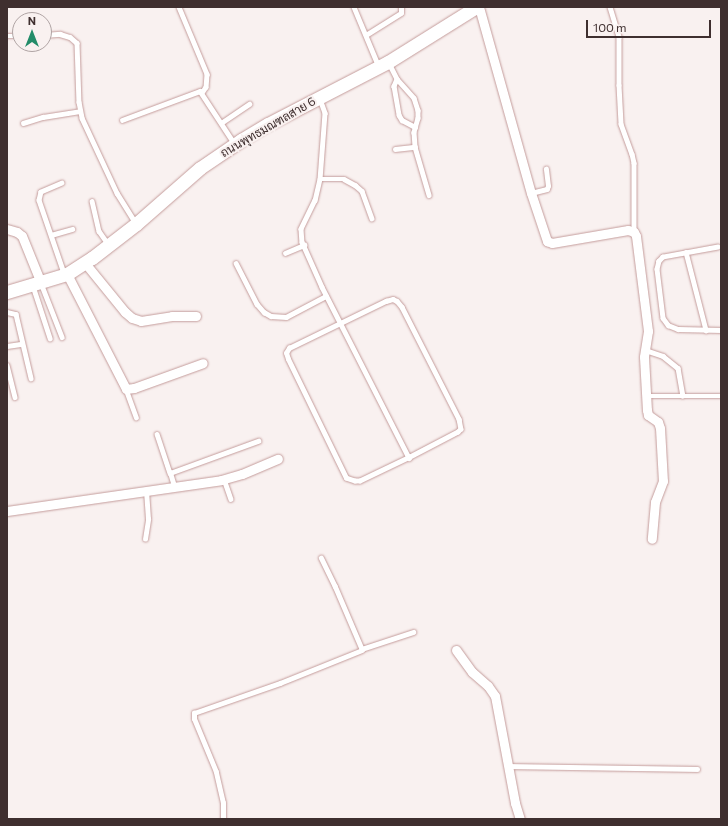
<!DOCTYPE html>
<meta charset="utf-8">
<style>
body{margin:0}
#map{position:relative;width:728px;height:826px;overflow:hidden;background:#f9f1f0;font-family:Commissioner,Sarabun,sans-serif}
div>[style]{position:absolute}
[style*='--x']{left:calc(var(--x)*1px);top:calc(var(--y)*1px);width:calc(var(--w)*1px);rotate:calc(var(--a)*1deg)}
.roads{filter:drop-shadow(0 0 1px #c49c9b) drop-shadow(0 0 1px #c49c9b)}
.lane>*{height:4.5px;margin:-2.25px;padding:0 2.25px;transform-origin:2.25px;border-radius:2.25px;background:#fff}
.street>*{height:9px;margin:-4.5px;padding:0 4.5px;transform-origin:4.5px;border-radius:4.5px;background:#fff}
.secondary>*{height:13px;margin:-6.5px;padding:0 6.5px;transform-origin:6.5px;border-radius:6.5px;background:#fff}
span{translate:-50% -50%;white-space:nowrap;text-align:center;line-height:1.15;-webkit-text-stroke:4px #f9f1f0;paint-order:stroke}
.street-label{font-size:12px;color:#3f2f2f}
.frame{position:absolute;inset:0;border:8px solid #3f2f2f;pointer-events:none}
.north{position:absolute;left:12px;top:12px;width:40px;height:40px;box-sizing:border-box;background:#f9f1f0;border:1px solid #afa3a3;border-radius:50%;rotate:0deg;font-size:11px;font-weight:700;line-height:16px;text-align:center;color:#3f2f2f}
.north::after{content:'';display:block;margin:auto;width:14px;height:18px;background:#238c69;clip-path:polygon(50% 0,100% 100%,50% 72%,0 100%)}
.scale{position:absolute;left:586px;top:20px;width:125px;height:18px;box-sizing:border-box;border:2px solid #3f2f2f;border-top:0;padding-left:5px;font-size:12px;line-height:14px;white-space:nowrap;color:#3f2f2f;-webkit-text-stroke:3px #f9f1f0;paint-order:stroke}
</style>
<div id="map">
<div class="roads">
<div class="lane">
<div style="--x:179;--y:7;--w:73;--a:67.3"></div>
<div style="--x:207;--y:74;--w:13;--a:94"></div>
<div style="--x:206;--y:87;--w:7;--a:124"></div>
<div style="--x:354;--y:7;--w:65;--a:67.4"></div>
<div style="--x:610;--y:7;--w:31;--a:73"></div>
<div style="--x:619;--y:37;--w:48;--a:90"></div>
<div style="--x:619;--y:85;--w:39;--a:87"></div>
<div style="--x:621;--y:124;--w:32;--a:70"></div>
<div style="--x:632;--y:154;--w:9;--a:77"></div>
<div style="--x:634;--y:163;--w:69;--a:90"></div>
<div style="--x:44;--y:35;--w:16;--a:-4"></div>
<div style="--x:60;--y:34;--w:10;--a:17"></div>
<div style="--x:70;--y:37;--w:9;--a:41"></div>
<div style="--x:77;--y:43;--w:59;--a:88.1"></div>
<div style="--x:79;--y:102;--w:16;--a:79"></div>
<div style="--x:82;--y:118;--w:83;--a:65"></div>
<div style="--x:117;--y:193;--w:36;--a:58"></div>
<div style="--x:366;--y:35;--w:41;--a:-32.2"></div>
<div style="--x:401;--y:13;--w:6;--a:-90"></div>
<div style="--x:7;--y:36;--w:13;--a:0"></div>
<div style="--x:389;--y:63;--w:18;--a:63"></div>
<div style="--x:397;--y:79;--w:25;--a:48"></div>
<div style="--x:414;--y:98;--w:13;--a:72"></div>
<div style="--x:418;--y:110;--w:8;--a:90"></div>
<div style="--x:418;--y:118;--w:15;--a:106"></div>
<div style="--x:414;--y:132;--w:15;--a:86"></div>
<div style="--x:415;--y:147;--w:50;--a:73.7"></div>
<div style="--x:397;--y:79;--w:8;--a:113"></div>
<div style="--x:394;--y:86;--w:29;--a:80"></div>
<div style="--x:399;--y:115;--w:6;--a:59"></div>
<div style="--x:402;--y:120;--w:15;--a:28"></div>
<div style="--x:320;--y:99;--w:15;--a:70"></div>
<div style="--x:325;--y:113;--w:66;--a:94.3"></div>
<div style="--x:320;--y:179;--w:22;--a:103"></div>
<div style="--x:315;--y:200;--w:32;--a:116"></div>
<div style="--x:301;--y:229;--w:13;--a:86"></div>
<div style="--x:302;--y:242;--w:49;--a:66"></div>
<div style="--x:322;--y:287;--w:192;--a:63"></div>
<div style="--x:122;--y:120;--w:83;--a:-20.4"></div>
<div style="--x:200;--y:91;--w:62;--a:56.8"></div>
<div style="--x:23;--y:123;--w:21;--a:-17"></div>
<div style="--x:43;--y:117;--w:37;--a:-9"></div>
<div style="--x:221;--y:123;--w:34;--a:-34"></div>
<div style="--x:395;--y:149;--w:20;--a:-6"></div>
<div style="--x:320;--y:179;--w:24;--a:0"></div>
<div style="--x:344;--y:179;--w:13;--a:29"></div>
<div style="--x:355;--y:185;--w:9;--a:41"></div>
<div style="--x:362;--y:191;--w:29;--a:70"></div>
<div style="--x:62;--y:183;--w:23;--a:157"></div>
<div style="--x:41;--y:192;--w:8;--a:104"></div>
<div style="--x:39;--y:200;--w:77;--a:71.1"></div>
<div style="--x:531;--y:193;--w:16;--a:-14"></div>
<div style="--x:547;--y:189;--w:3;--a:-72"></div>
<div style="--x:548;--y:186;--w:17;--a:-97"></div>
<div style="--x:92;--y:201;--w:31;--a:77"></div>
<div style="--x:99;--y:231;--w:16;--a:55"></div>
<div style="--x:51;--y:235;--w:22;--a:-16"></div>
<div style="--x:718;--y:247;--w:56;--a:169.7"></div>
<div style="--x:663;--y:257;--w:6;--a:135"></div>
<div style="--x:659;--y:261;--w:8;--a:104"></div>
<div style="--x:657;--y:269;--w:49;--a:83"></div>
<div style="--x:663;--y:318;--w:9;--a:54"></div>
<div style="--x:668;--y:325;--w:11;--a:22"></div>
<div style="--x:678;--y:329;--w:43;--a:1.3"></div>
<div style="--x:686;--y:252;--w:81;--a:75.6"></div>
<div style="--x:285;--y:253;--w:21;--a:-23"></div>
<div style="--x:236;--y:263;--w:46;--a:62.9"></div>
<div style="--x:257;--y:304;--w:11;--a:49"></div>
<div style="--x:264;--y:312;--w:8;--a:30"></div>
<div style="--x:271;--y:316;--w:15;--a:4"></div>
<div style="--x:286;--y:317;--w:45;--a:-27.7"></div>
<div style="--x:41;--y:283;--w:58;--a:68.7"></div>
<div style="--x:33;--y:286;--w:55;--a:71.9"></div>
<div style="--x:393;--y:299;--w:4;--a:27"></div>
<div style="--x:397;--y:301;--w:8;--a:50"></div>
<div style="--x:402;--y:307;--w:126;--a:63"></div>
<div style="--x:459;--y:419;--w:10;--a:79"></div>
<div style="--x:461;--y:429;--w:4;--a:135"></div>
<div style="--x:458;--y:432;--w:54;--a:152.5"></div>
<div style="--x:410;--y:457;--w:55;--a:154.4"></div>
<div style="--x:360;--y:481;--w:5;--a:180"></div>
<div style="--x:355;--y:481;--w:9;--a:-162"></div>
<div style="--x:346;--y:478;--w:132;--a:-116"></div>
<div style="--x:288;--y:359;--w:6;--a:-108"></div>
<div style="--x:286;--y:353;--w:6;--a:-59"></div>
<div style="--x:289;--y:348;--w:108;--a:-25.9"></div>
<div style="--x:386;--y:301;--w:7;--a:-16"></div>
<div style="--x:7;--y:312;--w:9;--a:13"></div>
<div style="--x:16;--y:314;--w:66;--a:76.8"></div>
<div style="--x:7;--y:346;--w:15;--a:-8"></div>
<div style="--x:645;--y:350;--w:19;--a:18"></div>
<div style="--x:663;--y:356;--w:19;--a:39"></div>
<div style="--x:678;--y:368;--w:28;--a:80"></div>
<div style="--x:7;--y:365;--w:33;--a:76"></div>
<div style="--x:126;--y:389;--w:30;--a:70"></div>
<div style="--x:646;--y:396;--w:75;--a:0"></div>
<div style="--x:157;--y:434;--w:41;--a:71.6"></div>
<div style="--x:224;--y:479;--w:21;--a:71"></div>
<div style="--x:174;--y:486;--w:14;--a:-107"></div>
<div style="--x:170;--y:473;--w:94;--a:-20"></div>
<div style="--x:145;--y:539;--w:20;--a:-81"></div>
<div style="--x:148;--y:519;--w:28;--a:-94"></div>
<div style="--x:362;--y:649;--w:54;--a:-18.4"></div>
<div style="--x:508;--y:766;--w:189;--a:0.9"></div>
<div style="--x:223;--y:819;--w:16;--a:-90"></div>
<div style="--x:223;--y:803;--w:32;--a:-103"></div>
<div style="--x:216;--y:772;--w:57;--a:-112.5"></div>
<div style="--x:194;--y:719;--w:6;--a:-90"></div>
<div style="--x:194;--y:713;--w:91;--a:-19.2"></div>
<div style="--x:280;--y:683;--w:88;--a:-21.9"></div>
<div style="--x:362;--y:650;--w:69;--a:-113.2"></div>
<div style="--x:335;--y:587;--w:32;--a:-116"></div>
</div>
<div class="street">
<div style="--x:479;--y:7;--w:193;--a:74.4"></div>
<div style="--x:531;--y:193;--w:51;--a:71.6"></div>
<div style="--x:547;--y:241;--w:5;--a:22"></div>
<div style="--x:552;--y:243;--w:77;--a:-9.7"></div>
<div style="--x:628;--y:230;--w:6;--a:18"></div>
<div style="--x:634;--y:232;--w:4;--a:63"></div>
<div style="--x:636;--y:236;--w:96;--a:82.8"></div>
<div style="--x:648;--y:331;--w:26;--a:99"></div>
<div style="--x:644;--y:357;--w:53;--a:86.8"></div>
<div style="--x:647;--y:410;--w:5;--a:79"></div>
<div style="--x:648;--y:415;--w:12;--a:35"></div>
<div style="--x:658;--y:422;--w:6;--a:72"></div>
<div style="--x:660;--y:428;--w:53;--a:86.8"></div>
<div style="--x:663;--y:481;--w:22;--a:111"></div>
<div style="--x:655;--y:502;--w:37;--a:95"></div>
<div style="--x:7;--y:229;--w:10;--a:17"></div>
<div style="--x:17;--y:232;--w:6;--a:39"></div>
<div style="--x:22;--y:236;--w:51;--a:68"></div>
<div style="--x:85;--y:263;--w:63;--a:50.8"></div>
<div style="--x:125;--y:312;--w:9;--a:41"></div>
<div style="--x:132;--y:318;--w:9;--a:18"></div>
<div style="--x:141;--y:321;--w:31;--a:-9"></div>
<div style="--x:172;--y:316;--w:24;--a:0"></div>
<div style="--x:67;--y:274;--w:129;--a:62.8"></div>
<div style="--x:126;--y:389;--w:8;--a:-7"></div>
<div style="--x:134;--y:388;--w:73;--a:-19.9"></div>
<div style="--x:7;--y:511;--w:216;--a:-8.2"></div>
<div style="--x:221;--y:480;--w:22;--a:-16"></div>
<div style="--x:242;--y:474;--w:39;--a:-23"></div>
<div style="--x:456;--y:650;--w:27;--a:54"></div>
<div style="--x:472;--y:672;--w:21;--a:41"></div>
<div style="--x:488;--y:686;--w:12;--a:55"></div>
<div style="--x:495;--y:696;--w:109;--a:79.4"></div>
<div style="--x:515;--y:803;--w:17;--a:73"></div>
</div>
<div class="secondary">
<div style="--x:7;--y:292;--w:63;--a:-16.7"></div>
<div style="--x:67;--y:274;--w:30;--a:-33"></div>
<div style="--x:92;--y:258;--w:56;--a:-37.7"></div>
<div style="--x:136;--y:224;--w:85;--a:-41.2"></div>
<div style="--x:200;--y:168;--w:50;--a:-34.3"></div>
<div style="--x:241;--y:140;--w:31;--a:-31"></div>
<div style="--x:268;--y:124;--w:135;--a:-27.3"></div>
<div style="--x:388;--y:62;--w:104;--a:-32"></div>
</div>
</div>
<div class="street-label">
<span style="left:268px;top:127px;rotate:-30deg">ถนนพุทธมณฑลสาย 6</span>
</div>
<div class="frame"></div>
<div class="north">N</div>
<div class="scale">100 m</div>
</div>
